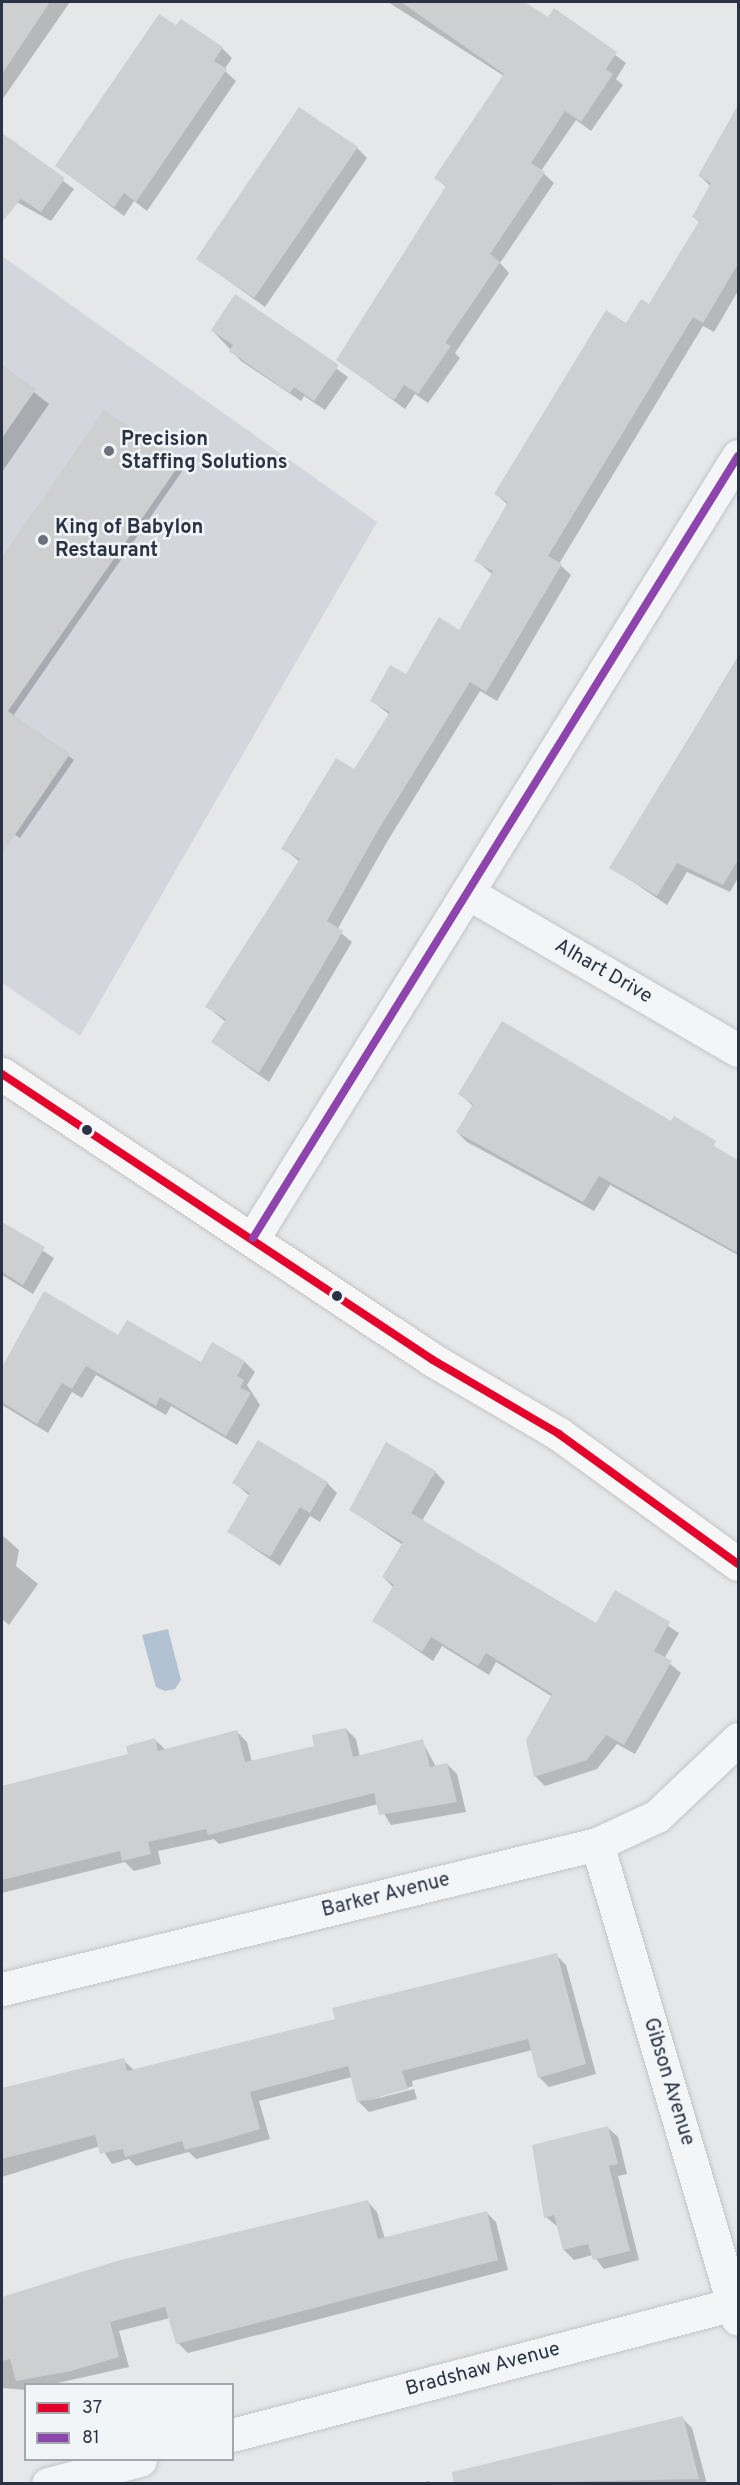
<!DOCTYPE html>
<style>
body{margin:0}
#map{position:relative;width:740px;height:2485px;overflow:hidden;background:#e5e7e9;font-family:Overpass,sans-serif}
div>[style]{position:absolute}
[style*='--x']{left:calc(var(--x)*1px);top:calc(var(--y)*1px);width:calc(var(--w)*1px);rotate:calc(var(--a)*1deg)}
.built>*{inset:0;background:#d3d6dc}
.water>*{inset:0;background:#b3c2d3}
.shadow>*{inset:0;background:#0003}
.building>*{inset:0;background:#cdcfd1}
.roads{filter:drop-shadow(0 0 2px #c3c5c7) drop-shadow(0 0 2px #c3c5c7)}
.minor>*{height:33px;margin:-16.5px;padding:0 16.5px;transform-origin:16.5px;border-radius:16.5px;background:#f3f5f6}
.major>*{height:33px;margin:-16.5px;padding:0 16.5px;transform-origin:16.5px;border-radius:16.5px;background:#f7f7f7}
.bus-1>*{height:8px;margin:-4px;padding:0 4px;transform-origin:4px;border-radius:4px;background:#e4002b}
.bus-2>*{height:8px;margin:-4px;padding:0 4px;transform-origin:4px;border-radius:4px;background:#8e44ad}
.dots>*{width:16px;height:16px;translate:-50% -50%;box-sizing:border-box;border:3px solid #f2f5f8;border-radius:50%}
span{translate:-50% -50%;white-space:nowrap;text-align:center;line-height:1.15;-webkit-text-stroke:5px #f2f5f8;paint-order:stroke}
.poi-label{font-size:20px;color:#2a3343;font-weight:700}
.left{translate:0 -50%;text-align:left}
.street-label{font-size:20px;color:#2a3343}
.frame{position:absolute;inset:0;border:3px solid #2a3343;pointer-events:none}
.legend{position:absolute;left:24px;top:2383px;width:210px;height:78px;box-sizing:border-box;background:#f2f5f8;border:2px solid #a2a7b0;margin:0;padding:8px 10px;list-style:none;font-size:18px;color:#2a3343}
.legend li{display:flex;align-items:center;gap:12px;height:30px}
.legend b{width:30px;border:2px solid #a2a7b0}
</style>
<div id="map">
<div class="built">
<div style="clip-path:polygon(2px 256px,377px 522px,80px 1036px,2px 983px)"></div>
</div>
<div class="water">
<div style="clip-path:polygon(168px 1629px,181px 1680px,175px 1689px,165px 1691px,156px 1687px,142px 1635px)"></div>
</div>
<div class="shadow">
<div style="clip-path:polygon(2px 2px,70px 2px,2px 100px)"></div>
<div style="clip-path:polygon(388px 2px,521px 2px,549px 19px,554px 10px,626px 63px,616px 79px,623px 85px,591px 131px,576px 120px,541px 171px,554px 183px,500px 263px,509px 273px,455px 353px,460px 358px,428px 403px,415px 394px,405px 409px,338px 360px,447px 188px,436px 178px,504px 76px)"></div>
<div style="clip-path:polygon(177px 27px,222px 48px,232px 58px,224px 70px,236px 81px,147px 211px,134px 201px,124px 216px,57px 166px)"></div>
<div style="clip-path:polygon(738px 116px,738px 291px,714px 332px,703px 326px,559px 564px,571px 575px,497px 701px,480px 691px,387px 842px,337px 930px,352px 942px,269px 1082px,212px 1042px,226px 1022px,207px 1007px,300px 862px,283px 848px,355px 771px,390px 715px,372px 701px,460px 632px,493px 575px,476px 560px,508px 505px,496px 494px,627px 325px,650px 306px,700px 223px,694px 217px,711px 187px,700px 176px)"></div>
<div style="clip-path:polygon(2px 135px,74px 189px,51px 221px,2px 194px)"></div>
<div style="clip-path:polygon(357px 148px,367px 158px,265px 307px,198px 259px)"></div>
<div style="clip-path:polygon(236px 296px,348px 377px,325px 410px,304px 396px,301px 401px,241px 361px,212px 330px)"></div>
<div style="clip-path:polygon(2px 367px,49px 404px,2px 472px)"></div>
<div style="clip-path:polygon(105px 412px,185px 467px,13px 716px,74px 760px,20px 838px,14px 834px,6px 844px,2px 841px,2px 560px)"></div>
<div style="clip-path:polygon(738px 657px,738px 878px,730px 892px,687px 872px,667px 905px,611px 867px)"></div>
<div style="clip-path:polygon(460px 1094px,671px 1123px,674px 1118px,738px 1163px,738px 1255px,610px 1185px,594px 1211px,467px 1142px,457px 1132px,473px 1106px)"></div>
<div style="clip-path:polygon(2px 1224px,54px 1258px,33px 1294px,2px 1275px)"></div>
<div style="clip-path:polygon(45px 1293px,118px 1337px,201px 1364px,245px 1362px,255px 1372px,247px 1385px,260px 1405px,237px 1445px,171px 1406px,166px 1415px,96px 1375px,82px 1398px,72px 1392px,48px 1433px,2px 1405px,2px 1368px)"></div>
<div style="clip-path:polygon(435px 1472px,445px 1482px,422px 1521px,597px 1625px,615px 1592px,679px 1633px,664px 1659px,681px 1673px,635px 1754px,617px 1744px,597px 1769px,545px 1786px,535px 1776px,553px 1697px,496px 1662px,489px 1675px,442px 1646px,433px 1661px,374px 1621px,394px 1588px,383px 1577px,403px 1545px,351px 1510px)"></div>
<div style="clip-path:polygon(234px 1483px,327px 1483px,337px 1493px,320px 1522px,310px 1516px,280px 1566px,229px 1532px,250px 1496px)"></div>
<div style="clip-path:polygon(2px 1535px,19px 1550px,16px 1566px,38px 1584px,9px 1625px,2px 1619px)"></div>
<div style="clip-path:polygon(346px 1729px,356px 1739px,360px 1757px,422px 1741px,436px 1767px,447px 1764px,457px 1774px,466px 1812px,391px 1825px,378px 1804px,219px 1844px,214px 1839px,158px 1851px,161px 1864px,134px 1871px,125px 1862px,2px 1893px,2px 1793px,130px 1756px,155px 1740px,166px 1750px,237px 1732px,247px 1742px,252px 1762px,316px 1747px)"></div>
<div style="clip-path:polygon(556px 1955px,566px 1965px,596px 2074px,549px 2087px,539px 2077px,532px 2050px,412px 2081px,413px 2086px,363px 2102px,414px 2089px,417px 2099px,369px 2112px,359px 2102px,352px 2077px,259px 2101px,270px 2139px,196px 2159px,189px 2152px,136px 2166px,129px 2159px,112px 2164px,100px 2146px,2px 2177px,2px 2089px,123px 2060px,134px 2070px,337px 2020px)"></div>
<div style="clip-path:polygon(607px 2127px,618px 2137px,627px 2174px,618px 2176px,639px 2260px,604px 2269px,593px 2255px,574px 2260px,564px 2250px,558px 2227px,546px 2217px)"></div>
<div style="clip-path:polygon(367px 2201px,377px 2212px,385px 2239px,486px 2212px,496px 2222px,508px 2270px,188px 2353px,178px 2343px,170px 2318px,119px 2331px,129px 2367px,53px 2384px,26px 2384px,26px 2390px,2px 2388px,2px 2298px,117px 2262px)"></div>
<div style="clip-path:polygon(682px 2418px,692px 2428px,707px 2484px,499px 2484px,494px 2463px)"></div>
<div style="clip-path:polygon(429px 2481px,432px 2484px,418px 2484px)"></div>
</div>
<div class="building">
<div style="clip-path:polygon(2px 2px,50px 2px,2px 74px)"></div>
<div style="clip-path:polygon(401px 2px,525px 2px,548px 17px,554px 8px,617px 52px,606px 69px,613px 74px,581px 122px,565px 111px,531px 163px,545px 172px,490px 254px,500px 262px,445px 343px,451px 346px,418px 394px,404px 385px,394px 400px,336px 360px,446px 186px,434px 178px,504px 74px)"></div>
<div style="clip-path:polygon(159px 14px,176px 25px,181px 19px,223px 47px,214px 61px,227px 69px,136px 202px,124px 193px,114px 207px,55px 166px)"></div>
<div style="clip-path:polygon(738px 105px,738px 264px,703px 323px,693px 317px,548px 556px,562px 564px,486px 692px,470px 682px,377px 832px,327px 921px,343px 931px,259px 1073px,211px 1042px,226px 1019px,205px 1007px,300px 859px,281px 849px,336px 758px,354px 769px,390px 712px,370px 701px,390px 665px,406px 674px,439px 617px,459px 630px,493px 571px,474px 561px,508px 502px,494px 494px,606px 310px,626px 323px,641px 299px,649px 304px,699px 221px,692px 217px,711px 183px,698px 176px)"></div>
<div style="clip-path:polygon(299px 107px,358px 147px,254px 298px,196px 259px)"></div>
<div style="clip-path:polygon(2px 133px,65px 178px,41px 212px,21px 199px,2px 222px)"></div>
<div style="clip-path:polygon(235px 294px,339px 365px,314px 401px,294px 387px,290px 393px,229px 351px,233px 345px,211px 330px)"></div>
<div style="clip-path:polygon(2px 365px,36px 389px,2px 438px)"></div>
<div style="clip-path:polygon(104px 410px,182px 461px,8px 711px,70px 754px,2px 854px,2px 557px)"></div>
<div style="clip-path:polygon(738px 658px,738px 860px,723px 885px,677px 863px,657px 896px,609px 868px)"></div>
<div style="clip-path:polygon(502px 1021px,671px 1121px,674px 1116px,716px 1141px,714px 1146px,738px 1160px,738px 1253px,599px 1176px,583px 1202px,456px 1132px,473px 1104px,458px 1094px)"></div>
<div style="clip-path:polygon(2px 1222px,45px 1247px,23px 1285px,2px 1272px)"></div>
<div style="clip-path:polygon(44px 1291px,118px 1335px,127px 1320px,201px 1362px,212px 1342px,245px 1361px,237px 1376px,244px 1380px,240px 1388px,251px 1393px,226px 1436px,160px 1397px,156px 1406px,86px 1366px,72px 1389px,62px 1383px,37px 1424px,2px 1402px,2px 1367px)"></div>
<div style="clip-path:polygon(258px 1440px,328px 1482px,310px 1513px,300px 1507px,270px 1557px,227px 1532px,250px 1493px,232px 1483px)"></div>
<div style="clip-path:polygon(386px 1442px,436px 1471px,411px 1513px,596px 1623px,615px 1590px,670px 1622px,654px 1651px,672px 1661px,624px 1745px,606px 1735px,587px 1760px,534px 1777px,526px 1740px,552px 1694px,486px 1653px,478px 1666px,431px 1637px,422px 1652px,372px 1621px,394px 1585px,382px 1577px,403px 1542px,349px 1510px)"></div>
<div style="clip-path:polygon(346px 1728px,353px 1757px,423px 1739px,430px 1767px,447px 1763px,457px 1802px,379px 1815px,374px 1793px,208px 1835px,206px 1829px,148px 1842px,151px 1854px,122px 1861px,120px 1851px,2px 1880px,2px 1786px,128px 1754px,126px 1746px,155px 1738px,158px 1751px,237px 1730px,245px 1762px,314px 1746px,312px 1735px)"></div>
<div style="clip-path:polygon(557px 1953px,586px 2064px,538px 2078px,528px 2039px,402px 2071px,408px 2089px,357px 2102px,348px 2066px,250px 2092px,260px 2129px,217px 2142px,185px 2150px,182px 2141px,125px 2157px,123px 2149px,100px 2154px,95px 2135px,2px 2159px,2px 2088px,124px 2058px,127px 2071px,335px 2019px,332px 2008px)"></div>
<div style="clip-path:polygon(608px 2126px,618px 2164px,609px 2166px,630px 2251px,593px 2260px,588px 2244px,563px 2250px,554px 2215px,544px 2218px,532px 2145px)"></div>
<div style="clip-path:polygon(368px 2200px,378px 2239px,487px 2211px,498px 2260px,176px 2344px,165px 2307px,110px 2322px,119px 2357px,71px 2371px,16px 2381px,10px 2359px,2px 2361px,2px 2297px,117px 2261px)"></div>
<div style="clip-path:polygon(683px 2416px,699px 2479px,454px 2484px,452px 2472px)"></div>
</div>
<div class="roads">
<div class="minor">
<div style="--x:468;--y:893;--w:312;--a:30.2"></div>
<div style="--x:253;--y:1238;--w:920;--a:-58.19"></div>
<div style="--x:597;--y:1844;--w:495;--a:73.5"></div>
<div style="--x:2;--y:1989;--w:612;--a:-13.7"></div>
<div style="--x:597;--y:1844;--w:66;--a:-25"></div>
<div style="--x:657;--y:1816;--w:112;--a:-43.5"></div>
<div style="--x:232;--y:2435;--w:519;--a:-14.63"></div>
<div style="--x:48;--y:2484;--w:95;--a:-14.6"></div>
</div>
<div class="major">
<div style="--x:2;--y:1074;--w:517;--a:33.57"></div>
<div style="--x:433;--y:1360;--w:146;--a:30.4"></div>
<div style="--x:559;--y:1434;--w:221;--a:36"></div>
</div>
</div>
<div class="bus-1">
<div style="--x:2;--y:1074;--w:517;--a:33.57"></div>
<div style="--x:433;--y:1360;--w:146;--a:30.4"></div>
<div style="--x:559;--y:1434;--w:221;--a:36"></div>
</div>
<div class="bus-2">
<div style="--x:253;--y:1238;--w:920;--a:-58.19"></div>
</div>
<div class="dots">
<div style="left:109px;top:451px;background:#6b727d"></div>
<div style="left:43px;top:540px;background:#6b727d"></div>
<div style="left:87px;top:1130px;background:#2a3343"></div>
<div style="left:337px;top:1296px;background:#2a3343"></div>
</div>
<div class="poi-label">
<span class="left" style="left:121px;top:452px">Precision<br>Staffing Solutions</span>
<span class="left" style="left:55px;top:540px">King of Babylon<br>Restaurant</span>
</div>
<div class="street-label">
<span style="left:603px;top:972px;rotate:30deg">Alhart Drive</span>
<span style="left:386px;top:1896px;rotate:-14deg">Barker Avenue</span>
<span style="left:668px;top:2082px;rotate:73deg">Gibson Avenue</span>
<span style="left:483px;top:2370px;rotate:-15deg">Bradshaw Avenue</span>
</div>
<div class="frame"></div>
<ul class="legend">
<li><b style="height:8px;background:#e4002b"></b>37</li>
<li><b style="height:8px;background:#8e44ad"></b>81</li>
</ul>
</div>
